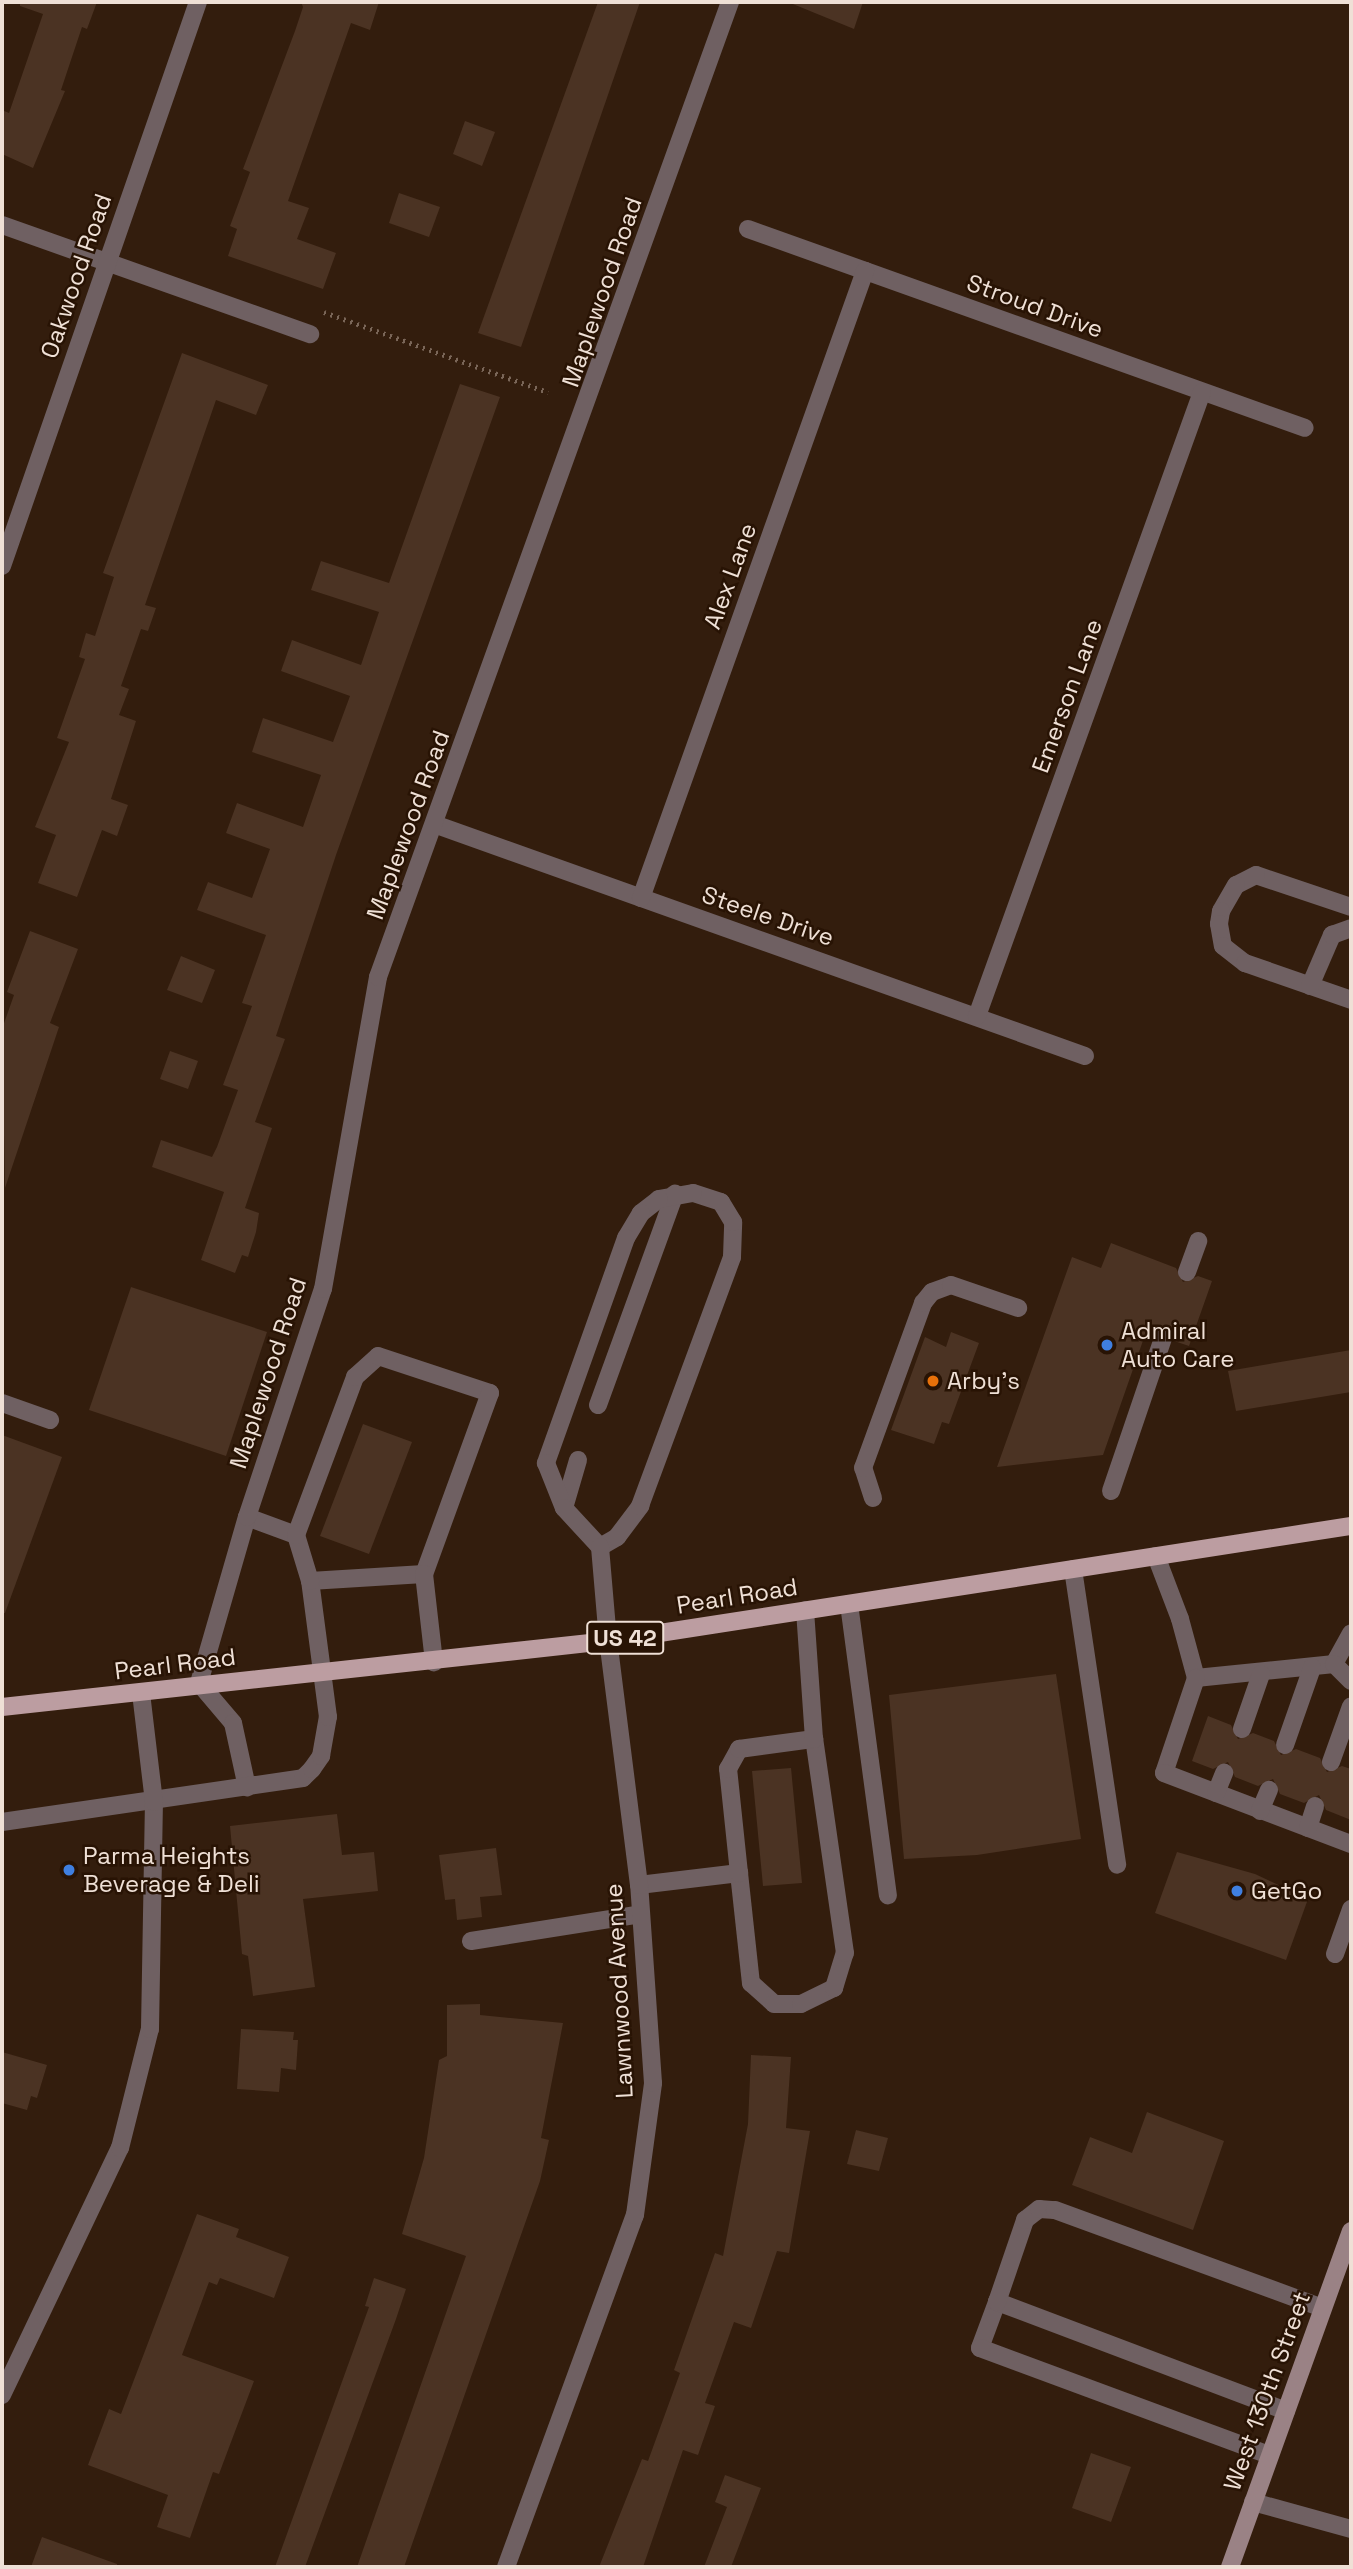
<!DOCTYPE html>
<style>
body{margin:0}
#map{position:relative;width:1353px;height:2569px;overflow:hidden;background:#331d0d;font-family:"Space Grotesk",sans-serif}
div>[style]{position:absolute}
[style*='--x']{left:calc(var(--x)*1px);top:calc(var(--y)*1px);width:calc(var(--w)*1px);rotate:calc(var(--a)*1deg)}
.building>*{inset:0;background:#4b3323}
.path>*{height:4.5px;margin-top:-2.25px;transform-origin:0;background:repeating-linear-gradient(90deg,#7a6658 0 2px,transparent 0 7px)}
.lane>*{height:18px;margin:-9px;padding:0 9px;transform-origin:9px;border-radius:9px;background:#6f6062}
.street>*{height:18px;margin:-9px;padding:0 9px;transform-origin:9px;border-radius:9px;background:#6f6062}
.secondary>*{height:18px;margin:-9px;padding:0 9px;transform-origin:9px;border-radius:9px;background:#9a8285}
.primary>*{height:18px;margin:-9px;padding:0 9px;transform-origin:9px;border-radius:9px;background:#bc9da1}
.dots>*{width:19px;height:19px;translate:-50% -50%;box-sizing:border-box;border:4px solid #281304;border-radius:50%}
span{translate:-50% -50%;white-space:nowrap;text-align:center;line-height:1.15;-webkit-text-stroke:5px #281304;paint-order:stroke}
.shield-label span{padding:2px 5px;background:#281304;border:2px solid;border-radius:5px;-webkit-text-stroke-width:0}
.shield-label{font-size:23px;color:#efe0d6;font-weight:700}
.street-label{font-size:24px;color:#efe0d6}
.poi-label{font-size:24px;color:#efe0d6}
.left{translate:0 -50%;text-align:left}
.frame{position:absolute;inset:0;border:4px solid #efe0d6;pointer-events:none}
</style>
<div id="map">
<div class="building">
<div style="clip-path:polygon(20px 2px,97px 2px,87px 29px,82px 27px,61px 90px,65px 91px,33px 168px,2px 154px,2px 110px,9px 113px,43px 14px,20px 6px)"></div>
<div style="clip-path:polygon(301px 2px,379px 2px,370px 30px,351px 23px,288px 201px,309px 208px,297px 239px,336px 253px,323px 289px,228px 256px,237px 229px,230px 226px,250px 172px,243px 169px,295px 31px,303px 7px)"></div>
<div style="clip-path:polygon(598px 2px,640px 2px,521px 347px,478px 333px)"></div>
<div style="clip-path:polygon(788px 2px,863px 2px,854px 29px)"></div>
<div style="clip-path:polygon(465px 121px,495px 132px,482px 166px,453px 154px)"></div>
<div style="clip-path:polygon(399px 193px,440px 207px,429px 237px,389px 223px)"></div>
<div style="clip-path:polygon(182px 353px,268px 385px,256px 415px,216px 400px,145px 605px,156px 608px,148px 631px,141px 629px,121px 686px,129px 689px,119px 715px,136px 721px,111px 799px,128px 805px,117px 836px,102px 830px,77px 897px,38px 883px,56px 835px,35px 827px,69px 742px,57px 738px,85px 659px,79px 657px,86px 633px,95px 636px,114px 577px,103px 573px)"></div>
<div style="clip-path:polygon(460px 384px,500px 397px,336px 855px,276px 1036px,285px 1039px,255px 1122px,272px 1128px,245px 1208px,259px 1213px,256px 1232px,248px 1257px,242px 1255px,235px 1273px,201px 1260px,224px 1192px,152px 1167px,161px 1140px,212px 1157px,217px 1147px,238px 1090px,223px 1085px,252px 1006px,242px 1003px,266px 935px,197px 910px,208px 882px,252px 898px,270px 849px,226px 833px,237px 803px,303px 827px,321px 775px,252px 752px,263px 718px,333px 742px,350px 696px,281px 671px,292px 640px,361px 665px,379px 612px,311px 590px,321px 561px,389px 583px)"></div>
<div style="clip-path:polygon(30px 931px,78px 949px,50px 1023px,59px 1027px,5px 1188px,2px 1029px,14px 995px,7px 992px)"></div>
<div style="clip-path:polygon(181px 956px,215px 970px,202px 1003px,167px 990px)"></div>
<div style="clip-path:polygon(170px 1051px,198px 1061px,188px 1089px,160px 1079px)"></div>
<div style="clip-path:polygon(1111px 1243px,1176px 1268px,1183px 1282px,1198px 1276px,1212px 1281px,1189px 1346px,1174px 1341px,1166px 1327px,1146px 1332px,1103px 1455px,997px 1467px,1072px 1257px,1101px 1268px)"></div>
<div style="clip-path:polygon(131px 1287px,267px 1332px,226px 1456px,89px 1410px)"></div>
<div style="clip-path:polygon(951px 1332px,979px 1343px,949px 1424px,942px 1422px,934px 1444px,891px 1430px,925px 1337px,946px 1347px)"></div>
<div style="clip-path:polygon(1351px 1350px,1351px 1392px,1236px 1411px,1228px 1371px)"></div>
<div style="clip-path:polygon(363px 1424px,412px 1442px,369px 1554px,320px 1536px)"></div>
<div style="clip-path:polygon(2px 1435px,62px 1457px,5px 1613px,2px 1613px)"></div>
<div style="clip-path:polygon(1056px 1674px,1081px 1839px,977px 1855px,904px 1859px,889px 1695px)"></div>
<div style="clip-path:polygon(1208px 1716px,1231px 1725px,1238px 1739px,1253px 1733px,1274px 1741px,1281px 1755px,1296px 1749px,1320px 1758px,1327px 1772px,1342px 1766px,1351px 1769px,1351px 1820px,1326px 1810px,1319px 1795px,1304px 1803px,1280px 1794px,1273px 1779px,1258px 1786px,1235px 1777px,1228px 1762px,1213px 1769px,1192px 1761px)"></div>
<div style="clip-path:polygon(791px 1768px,802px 1883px,763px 1886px,752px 1771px)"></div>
<div style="clip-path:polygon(337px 1814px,342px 1855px,374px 1852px,378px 1891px,303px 1899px,315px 1987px,253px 1996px,248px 1956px,242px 1954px,230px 1826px)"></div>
<div style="clip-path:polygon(496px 1848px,502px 1895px,480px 1897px,482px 1917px,457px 1920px,455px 1899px,445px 1900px,439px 1855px)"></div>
<div style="clip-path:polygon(1177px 1852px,1255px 1874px,1308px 1899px,1286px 1960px,1155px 1913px)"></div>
<div style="clip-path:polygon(480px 2004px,480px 2015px,563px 2023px,541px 2138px,549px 2140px,540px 2181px,404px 2567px,357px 2567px,466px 2256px,402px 2234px,424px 2158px,439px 2060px,447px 2056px,447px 2005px)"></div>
<div style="clip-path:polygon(241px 2029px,294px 2032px,293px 2040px,298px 2040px,296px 2070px,281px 2068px,279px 2092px,237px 2089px)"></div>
<div style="clip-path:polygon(2px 2052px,47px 2065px,37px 2098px,31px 2096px,27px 2110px,2px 2103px)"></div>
<div style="clip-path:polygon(751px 2055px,791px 2057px,786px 2128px,810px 2131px,789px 2253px,777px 2251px,751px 2328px,734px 2322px,705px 2403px,715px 2406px,698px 2455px,683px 2450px,643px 2567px,599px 2567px,642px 2459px,648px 2461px,680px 2373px,674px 2370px,715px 2253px,723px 2256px,748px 2124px)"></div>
<div style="clip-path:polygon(1147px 2112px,1224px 2141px,1193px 2230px,1072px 2185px,1090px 2137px,1132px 2153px)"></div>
<div style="clip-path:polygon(856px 2130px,888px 2138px,879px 2171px,847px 2164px)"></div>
<div style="clip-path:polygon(197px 2214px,239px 2229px,236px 2237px,289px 2257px,274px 2298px,220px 2278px,217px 2285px,209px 2282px,182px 2355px,254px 2381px,219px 2474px,213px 2472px,190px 2538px,157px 2527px,168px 2495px,88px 2465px,109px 2409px,121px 2414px)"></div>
<div style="clip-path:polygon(374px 2278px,406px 2289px,396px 2319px,305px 2567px,275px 2567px,369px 2307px,365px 2306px)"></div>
<div style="clip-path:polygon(1091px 2453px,1131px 2467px,1111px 2522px,1072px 2508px)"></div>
<div style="clip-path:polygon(725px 2475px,761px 2488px,731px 2567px,704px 2567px,727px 2507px,715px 2502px)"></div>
<div style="clip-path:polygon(42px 2537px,117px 2564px,117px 2567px,31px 2567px)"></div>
</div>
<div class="path">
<div style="--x:324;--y:312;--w:238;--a:19.7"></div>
</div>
<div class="lane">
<div style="--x:1351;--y:907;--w:100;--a:-161.4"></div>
<div style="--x:1256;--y:875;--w:22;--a:153"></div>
<div style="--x:1236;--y:885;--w:30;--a:120"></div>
<div style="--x:1221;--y:911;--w:13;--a:99"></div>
<div style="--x:1219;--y:924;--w:22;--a:80"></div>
<div style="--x:1223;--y:946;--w:28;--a:38"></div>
<div style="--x:1245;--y:963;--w:112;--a:19.2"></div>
<div style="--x:1310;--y:986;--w:56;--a:-66.7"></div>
<div style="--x:1332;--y:935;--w:20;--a:-20"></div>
<div style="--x:1187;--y:1272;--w:33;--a:-70"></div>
<div style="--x:2;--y:1403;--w:51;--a:19.5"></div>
<div style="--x:598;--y:1405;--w:225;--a:-70"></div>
<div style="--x:1111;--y:1491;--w:162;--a:-71.2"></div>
<div style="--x:873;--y:1498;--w:32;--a:-108"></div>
<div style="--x:863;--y:1468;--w:176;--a:-70"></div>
<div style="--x:923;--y:1303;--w:14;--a:-51"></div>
<div style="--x:932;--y:1292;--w:20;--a:-20"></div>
<div style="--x:951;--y:1285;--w:71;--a:18.9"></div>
<div style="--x:564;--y:1508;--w:50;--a:-73.7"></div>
<div style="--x:247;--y:1517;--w:52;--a:20.2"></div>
<div style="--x:600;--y:1547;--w:20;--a:-30"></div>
<div style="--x:617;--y:1537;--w:39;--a:-53"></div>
<div style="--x:640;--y:1506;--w:265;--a:-69.7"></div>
<div style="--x:732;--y:1257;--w:35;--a:-88"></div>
<div style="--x:733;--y:1222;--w:23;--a:-121"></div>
<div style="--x:721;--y:1202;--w:29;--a:-162"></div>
<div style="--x:693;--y:1193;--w:35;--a:170"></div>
<div style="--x:659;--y:1199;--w:23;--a:142"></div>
<div style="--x:641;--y:1213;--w:29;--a:121"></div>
<div style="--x:626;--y:1238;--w:239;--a:109.6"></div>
<div style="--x:546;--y:1463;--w:48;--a:68.2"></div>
<div style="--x:564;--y:1508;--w:53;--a:47.3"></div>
<div style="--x:600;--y:1547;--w:94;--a:85.1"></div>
<div style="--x:1156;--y:1556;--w:67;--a:69.1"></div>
<div style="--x:1180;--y:1619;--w:61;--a:74.8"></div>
<div style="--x:1196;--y:1678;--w:139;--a:-5.8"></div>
<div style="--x:1334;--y:1664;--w:35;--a:-61"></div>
<div style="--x:1073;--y:1569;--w:299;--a:81.5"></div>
<div style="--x:310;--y:1581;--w:114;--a:-3.5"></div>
<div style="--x:849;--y:1604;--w:294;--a:82.4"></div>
<div style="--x:1334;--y:1664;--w:24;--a:45"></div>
<div style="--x:1196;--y:1678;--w:100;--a:108.6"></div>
<div style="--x:1164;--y:1773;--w:200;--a:20.8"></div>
<div style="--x:199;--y:1683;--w:52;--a:49.6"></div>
<div style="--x:233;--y:1723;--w:66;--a:77.7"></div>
<div style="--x:1242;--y:1729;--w:58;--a:-70.9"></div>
<div style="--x:1285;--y:1745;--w:82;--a:-70.7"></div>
<div style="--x:1331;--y:1762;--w:59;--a:-70.3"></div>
<div style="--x:1216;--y:1793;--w:22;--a:-68"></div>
<div style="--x:1260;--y:1811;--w:23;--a:-67"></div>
<div style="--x:2;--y:1822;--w:304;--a:-8.3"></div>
<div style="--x:303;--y:1778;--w:13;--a:-45"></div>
<div style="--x:312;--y:1769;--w:16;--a:-55"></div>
<div style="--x:321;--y:1756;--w:40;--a:-80"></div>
<div style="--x:328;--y:1717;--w:137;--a:-97.5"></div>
<div style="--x:310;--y:1581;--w:48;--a:-106.9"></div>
<div style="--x:296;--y:1535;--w:169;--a:-69.5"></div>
<div style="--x:355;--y:1377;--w:31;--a:-42"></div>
<div style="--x:378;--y:1356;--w:118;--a:18.3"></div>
<div style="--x:490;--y:1393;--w:193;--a:110"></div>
<div style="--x:424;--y:1574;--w:89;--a:83.5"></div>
<div style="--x:1308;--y:1828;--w:23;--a:-72"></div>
<div style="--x:739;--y:1873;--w:111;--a:83.8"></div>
<div style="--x:751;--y:1983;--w:31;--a:42"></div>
<div style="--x:774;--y:2004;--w:27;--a:0"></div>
<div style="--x:801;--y:2004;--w:37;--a:-26"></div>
<div style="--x:834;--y:1988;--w:37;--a:-73"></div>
<div style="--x:845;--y:1953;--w:216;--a:-98.2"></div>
<div style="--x:639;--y:1885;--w:101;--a:-6.8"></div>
<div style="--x:739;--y:1873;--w:105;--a:-96"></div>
<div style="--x:728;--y:1769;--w:23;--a:-61"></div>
<div style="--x:739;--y:1749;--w:76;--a:-7.6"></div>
<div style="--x:814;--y:1739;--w:129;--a:-94"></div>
<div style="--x:471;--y:1941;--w:172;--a:-9"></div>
<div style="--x:1335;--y:1954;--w:48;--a:-70.4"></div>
<div style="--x:997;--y:2302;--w:49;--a:110.3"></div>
<div style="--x:980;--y:2348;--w:309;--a:20.3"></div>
<div style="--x:1286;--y:2411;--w:309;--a:-159.3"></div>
<div style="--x:997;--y:2302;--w:87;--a:-71.1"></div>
<div style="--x:1025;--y:2220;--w:18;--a:-38"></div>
<div style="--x:1039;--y:2209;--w:16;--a:4"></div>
<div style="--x:1055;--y:2210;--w:285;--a:20.1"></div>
<div style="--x:1253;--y:2502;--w:102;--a:15.4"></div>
</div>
<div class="street">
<div style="--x:2;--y:225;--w:327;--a:19.5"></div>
<div style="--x:748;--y:229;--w:591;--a:19.66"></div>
<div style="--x:2;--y:566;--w:597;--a:-70.84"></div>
<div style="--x:434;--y:824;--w:691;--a:19.61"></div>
<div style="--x:641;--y:898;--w:666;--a:-70.34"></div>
<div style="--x:977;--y:1016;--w:663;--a:-70.17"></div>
<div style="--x:199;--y:1683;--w:173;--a:-73.9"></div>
<div style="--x:247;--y:1517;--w:240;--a:-71.6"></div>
<div style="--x:323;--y:1289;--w:317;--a:-80"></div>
<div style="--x:378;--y:977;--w:1037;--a:-70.15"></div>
<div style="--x:2;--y:2395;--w:274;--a:-64.5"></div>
<div style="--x:120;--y:2148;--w:123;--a:-75.9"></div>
<div style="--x:150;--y:2029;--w:227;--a:-89"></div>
<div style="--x:154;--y:1802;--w:110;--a:-96.8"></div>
<div style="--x:506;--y:2567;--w:375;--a:-69.9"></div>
<div style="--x:635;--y:2215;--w:133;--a:-82.2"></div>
<div style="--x:653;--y:2083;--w:198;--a:-94"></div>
<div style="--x:639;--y:1885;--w:246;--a:-97.2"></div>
</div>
<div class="secondary">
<div style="--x:1230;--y:2567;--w:357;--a:-70.2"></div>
</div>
<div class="primary">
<div style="--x:2;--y:1707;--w:610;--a:-6.22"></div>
<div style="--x:608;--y:1641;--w:752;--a:-8.8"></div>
</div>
<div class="dots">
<div style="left:1107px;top:1345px;background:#3f7fe0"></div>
<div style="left:933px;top:1381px;background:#e8710a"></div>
<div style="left:69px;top:1870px;background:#3f7fe0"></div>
<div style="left:1237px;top:1891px;background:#3f7fe0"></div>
</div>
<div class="shield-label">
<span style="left:625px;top:1638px">US 42</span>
</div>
<div class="street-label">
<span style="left:76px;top:276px;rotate:-71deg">Oakwood Road</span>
<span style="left:602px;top:292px;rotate:-71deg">Maplewood Road</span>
<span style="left:1035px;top:306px;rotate:20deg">Stroud Drive</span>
<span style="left:730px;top:576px;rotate:-70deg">Alex Lane</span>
<span style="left:1067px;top:696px;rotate:-70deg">Emerson Lane</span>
<span style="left:408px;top:825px;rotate:-70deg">Maplewood Road</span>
<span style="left:768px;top:916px;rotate:19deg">Steele Drive</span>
<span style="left:268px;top:1373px;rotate:-72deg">Maplewood Road</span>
<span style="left:737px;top:1596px;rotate:-9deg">Pearl Road</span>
<span style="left:175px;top:1664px;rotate:-7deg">Pearl Road</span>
<span style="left:619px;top:1991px;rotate:-93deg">Lawnwood Avenue</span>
<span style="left:1267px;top:2391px;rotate:-70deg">West 130th Street</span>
</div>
<div class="poi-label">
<span class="left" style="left:1121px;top:1345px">Admiral<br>Auto Care</span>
<span class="left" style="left:947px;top:1381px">Arby's</span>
<span class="left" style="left:83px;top:1870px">Parma Heights<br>Beverage &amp; Deli</span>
<span class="left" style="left:1251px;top:1891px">GetGo</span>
</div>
<div class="frame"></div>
</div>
